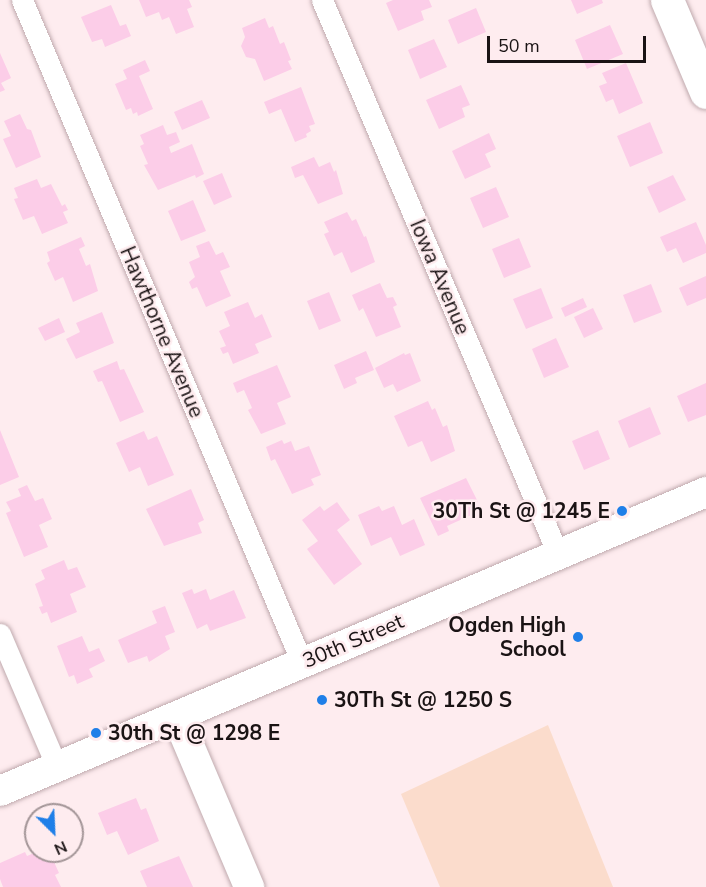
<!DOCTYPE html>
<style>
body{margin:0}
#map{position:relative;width:706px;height:887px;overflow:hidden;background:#feecef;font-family:"Nunito Sans",sans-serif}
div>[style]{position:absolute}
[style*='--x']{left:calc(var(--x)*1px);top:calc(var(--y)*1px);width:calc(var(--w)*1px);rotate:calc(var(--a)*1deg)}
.green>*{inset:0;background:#fbdccc}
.building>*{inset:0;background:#fccde8}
.roads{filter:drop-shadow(0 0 2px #c0aaae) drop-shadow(0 0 2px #c0aaae)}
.street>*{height:21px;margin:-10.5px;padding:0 10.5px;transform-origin:10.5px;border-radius:10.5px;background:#fff}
.secondary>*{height:30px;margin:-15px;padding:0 15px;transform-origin:15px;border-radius:15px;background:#fff}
.primary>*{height:33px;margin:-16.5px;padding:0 16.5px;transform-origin:16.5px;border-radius:16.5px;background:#fff}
.dots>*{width:16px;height:16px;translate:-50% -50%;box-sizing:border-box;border:3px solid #feecef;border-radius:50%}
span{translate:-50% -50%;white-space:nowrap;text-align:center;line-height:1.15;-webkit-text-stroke:5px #feecef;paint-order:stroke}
.street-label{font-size:21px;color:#1a1314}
.poi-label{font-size:21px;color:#1a1314;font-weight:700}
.right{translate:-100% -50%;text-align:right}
.left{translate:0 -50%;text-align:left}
.north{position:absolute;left:24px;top:803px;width:60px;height:60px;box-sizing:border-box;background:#feecef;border:2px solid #a39597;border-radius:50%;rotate:156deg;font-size:16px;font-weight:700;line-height:24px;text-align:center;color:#1a1314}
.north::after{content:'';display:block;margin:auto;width:21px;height:27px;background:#1f7fe8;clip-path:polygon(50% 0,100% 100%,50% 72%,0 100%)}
.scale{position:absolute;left:487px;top:36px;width:159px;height:27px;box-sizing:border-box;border:3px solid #1a1314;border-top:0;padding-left:8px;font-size:18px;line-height:21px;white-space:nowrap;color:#1a1314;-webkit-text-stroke:4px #feecef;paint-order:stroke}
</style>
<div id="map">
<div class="green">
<div style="clip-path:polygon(548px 725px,613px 887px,440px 887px,401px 794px)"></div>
</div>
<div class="building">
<div style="clip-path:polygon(139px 0,189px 0,192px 7px,187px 9px,194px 27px,176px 34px,169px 17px,162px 20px,159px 12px,146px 17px)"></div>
<div style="clip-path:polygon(393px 0,429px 0,432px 7px,421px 11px,424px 20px,398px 31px,386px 3px)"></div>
<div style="clip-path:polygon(571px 0,602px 0,603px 3px,577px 14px)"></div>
<div style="clip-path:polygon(111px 5px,120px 26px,126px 24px,131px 36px,105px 47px,102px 39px,92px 42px,81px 17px)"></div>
<div style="clip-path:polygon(476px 8px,486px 32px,458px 44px,448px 20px)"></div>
<div style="clip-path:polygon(265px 18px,269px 28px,273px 26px,280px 44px,284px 42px,291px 60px,288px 61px,292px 69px,264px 81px,255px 59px,246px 57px,241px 46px,245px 37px,242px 28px)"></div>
<div style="clip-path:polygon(610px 25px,623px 54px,587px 69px,575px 40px)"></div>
<div style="clip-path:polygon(434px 39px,447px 67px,420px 79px,408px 50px)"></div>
<div style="clip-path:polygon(0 53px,11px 78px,1px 83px,5px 90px,0 92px)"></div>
<div style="clip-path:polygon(145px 60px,150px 71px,139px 76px,153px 109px,138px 116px,137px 112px,133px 114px,131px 108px,126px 110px,115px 84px,127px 79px,123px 70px)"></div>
<div style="clip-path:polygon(626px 63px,643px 103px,619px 114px,613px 99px,606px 102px,599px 86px,607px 83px,602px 73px)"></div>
<div style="clip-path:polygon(461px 85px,470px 105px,462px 108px,465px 117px,439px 129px,426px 100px)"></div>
<div style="clip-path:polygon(301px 87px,315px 124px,309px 126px,311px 131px,306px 134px,307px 137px,295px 142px,281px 109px,269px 114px,264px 102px)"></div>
<div style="clip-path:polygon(202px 100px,210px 118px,182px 130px,174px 112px)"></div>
<div style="clip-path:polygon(20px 114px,27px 129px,31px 130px,41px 157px,16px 168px,3px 139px,11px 136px,4px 121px)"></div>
<div style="clip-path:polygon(650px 122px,663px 153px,630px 167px,617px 136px)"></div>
<div style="clip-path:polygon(163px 125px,167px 135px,176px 132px,180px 142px,169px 147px,171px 153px,192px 144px,204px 174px,196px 178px,195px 175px,158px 190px,144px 165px,148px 164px,140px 146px,144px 144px,140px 135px)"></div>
<div style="clip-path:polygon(489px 133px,496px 149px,485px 154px,491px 167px,465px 179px,452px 151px)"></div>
<div style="clip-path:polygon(314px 157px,319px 167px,330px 162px,334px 172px,336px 170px,343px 194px,318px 204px,303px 175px,295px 178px,291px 167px)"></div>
<div style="clip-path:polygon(222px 173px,232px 197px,214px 205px,203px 181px)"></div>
<div style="clip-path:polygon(673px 175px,686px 200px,659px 213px,647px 187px)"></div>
<div style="clip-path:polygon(37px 179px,41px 188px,51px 184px,62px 206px,65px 204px,68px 210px,63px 212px,68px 223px,42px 234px,34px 216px,23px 220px,14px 199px,18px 198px,14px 188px)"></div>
<div style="clip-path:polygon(496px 187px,509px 217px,483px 228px,470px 198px)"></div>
<div style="clip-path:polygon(193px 200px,206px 231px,181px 241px,168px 211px)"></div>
<div style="clip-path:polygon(347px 212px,352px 221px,356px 219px,364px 237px,366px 236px,375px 262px,351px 273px,342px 252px,334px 256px,324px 234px,329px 232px,324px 222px)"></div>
<div style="clip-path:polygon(696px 222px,706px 245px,706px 253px,683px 263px,676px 248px,667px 252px,660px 237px)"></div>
<div style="clip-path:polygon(81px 237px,85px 246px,79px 249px,86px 266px,90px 264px,98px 291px,73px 302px,63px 277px,55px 281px,47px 263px,50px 261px,47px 252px)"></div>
<div style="clip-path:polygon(519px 238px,531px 267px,504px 278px,492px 249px)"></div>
<div style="clip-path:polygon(209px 241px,216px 255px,223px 252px,230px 267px,220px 271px,231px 296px,206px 307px,197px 287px,192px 289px,189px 282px,195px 277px,189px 262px,200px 257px,196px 246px)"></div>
<div style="clip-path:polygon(706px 276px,706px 298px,687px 306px,679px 288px)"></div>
<div style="clip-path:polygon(380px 283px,387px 298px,393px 297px,397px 305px,393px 307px,401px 327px,376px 337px,363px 308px,359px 311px,352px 295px)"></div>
<div style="clip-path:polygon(651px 284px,662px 312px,634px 323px,623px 295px)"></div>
<div style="clip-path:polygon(541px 288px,553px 318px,526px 329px,513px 299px)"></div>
<div style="clip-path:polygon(329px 292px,341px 321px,319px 330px,307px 301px)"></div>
<div style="clip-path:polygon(583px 298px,587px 307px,565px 317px,561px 308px)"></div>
<div style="clip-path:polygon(248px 302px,255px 318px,262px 314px,272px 337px,255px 344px,259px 353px,233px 364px,228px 352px,223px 354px,220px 348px,226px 346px,219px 331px,230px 326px,224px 312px)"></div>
<div style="clip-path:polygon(593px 308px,603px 329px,584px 338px,574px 317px)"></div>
<div style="clip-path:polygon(102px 312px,114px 343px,76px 359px,66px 339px,80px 332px,76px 323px)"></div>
<div style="clip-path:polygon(59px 318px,65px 332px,45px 341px,38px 328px)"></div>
<div style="clip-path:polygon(556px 338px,569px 367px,544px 378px,532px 349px)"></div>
<div style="clip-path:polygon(366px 351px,374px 370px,355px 378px,357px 383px,344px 389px,334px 365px)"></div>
<div style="clip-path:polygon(404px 353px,405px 355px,410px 353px,421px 381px,397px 392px,393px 384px,384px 388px,375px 368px)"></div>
<div style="clip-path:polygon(117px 361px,120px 370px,124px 369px,144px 412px,120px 422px,102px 381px,98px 382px,93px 371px)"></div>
<div style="clip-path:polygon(277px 365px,291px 397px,277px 403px,286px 424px,261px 434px,248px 410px,252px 408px,244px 390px,237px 393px,233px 383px)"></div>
<div style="clip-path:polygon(706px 383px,706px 415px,688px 422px,677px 396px)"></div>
<div style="clip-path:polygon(428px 401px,432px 410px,435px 408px,443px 427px,447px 425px,455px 451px,431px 462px,422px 441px,408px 447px,394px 416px)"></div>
<div style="clip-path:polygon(650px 407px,661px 434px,629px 448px,618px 421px)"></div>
<div style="clip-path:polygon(0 430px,19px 477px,0 485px)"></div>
<div style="clip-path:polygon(598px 430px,610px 459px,584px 470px,572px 441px)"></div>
<div style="clip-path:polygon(144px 431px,148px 440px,157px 436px,174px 475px,148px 486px,140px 467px,129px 472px,116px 443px)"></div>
<div style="clip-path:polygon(282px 440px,284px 444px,291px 441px,295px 451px,309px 446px,321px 475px,311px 479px,314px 485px,292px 494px,275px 459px,271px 461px,266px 447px)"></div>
<div style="clip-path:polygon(466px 478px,478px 502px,474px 504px,478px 512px,447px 526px,449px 531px,438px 536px,420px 498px)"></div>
<div style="clip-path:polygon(27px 485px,35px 501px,43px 498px,52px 519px,39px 525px,48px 547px,24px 557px,6px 513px,11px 511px,6px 502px,21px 496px,18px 489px)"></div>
<div style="clip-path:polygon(191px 489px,204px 520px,198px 523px,202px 533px,164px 546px,146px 509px)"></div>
<div style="clip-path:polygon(337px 502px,350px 520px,337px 530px,362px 564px,334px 585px,307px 549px,318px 541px,302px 520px,320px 506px,324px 511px)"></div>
<div style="clip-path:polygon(379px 506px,382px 511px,394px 506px,402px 525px,414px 519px,425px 545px,400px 556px,391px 537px,371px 546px,358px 515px)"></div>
<div style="clip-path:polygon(64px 560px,68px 570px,77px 567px,86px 587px,70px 594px,77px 612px,51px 623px,47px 612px,42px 614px,39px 607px,43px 606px,35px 584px,45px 579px,41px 570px)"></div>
<div style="clip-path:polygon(192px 589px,194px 594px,206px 589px,210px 600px,234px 590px,246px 618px,210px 631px,207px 624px,197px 629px,182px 593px)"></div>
<div style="clip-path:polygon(165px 606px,175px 632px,165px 636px,170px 649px,149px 662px,147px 656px,128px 663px,118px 640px,157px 623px,152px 611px)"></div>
<div style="clip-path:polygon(82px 636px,89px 652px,99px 648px,105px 661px,89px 669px,93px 677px,77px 684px,74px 675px,69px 677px,57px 646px)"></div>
<div style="clip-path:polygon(136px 798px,141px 810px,146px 808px,159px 841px,128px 855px,117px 831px,107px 835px,98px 813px)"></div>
<div style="clip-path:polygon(39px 851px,49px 851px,59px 873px,55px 875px,61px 887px,3px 887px,0 879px,0 863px,25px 852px,27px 856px)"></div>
<div style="clip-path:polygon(179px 856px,193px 887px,147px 887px,140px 871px)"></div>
</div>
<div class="roads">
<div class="street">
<div style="--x:22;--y:0;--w:720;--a:67.1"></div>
<div style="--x:322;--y:0;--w:602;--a:66.93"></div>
<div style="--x:0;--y:634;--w:145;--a:66.8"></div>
</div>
<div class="secondary">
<div style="--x:177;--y:717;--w:185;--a:67"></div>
<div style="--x:0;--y:791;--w:767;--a:-22.95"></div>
</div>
<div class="primary">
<div style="--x:667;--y:0;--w:100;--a:67"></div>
</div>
</div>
<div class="dots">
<div style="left:622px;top:511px;background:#1f7fe8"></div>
<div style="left:578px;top:637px;background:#1f7fe8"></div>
<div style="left:322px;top:700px;background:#1f7fe8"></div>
<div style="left:96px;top:733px;background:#1f7fe8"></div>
</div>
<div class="street-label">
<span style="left:440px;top:277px;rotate:67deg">Iowa Avenue</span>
<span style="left:162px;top:332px;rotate:67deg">Hawthorne Avenue</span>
<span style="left:353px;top:641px;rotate:-23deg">30th Street</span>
</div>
<div class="poi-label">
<span class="right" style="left:610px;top:511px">30Th St @ 1245 E</span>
<span class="right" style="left:566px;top:637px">Ogden High<br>School</span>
<span class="left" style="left:334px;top:700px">30Th St @ 1250 S</span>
<span class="left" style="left:108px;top:733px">30th St @ 1298 E</span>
</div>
<div class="north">N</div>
<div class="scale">50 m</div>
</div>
